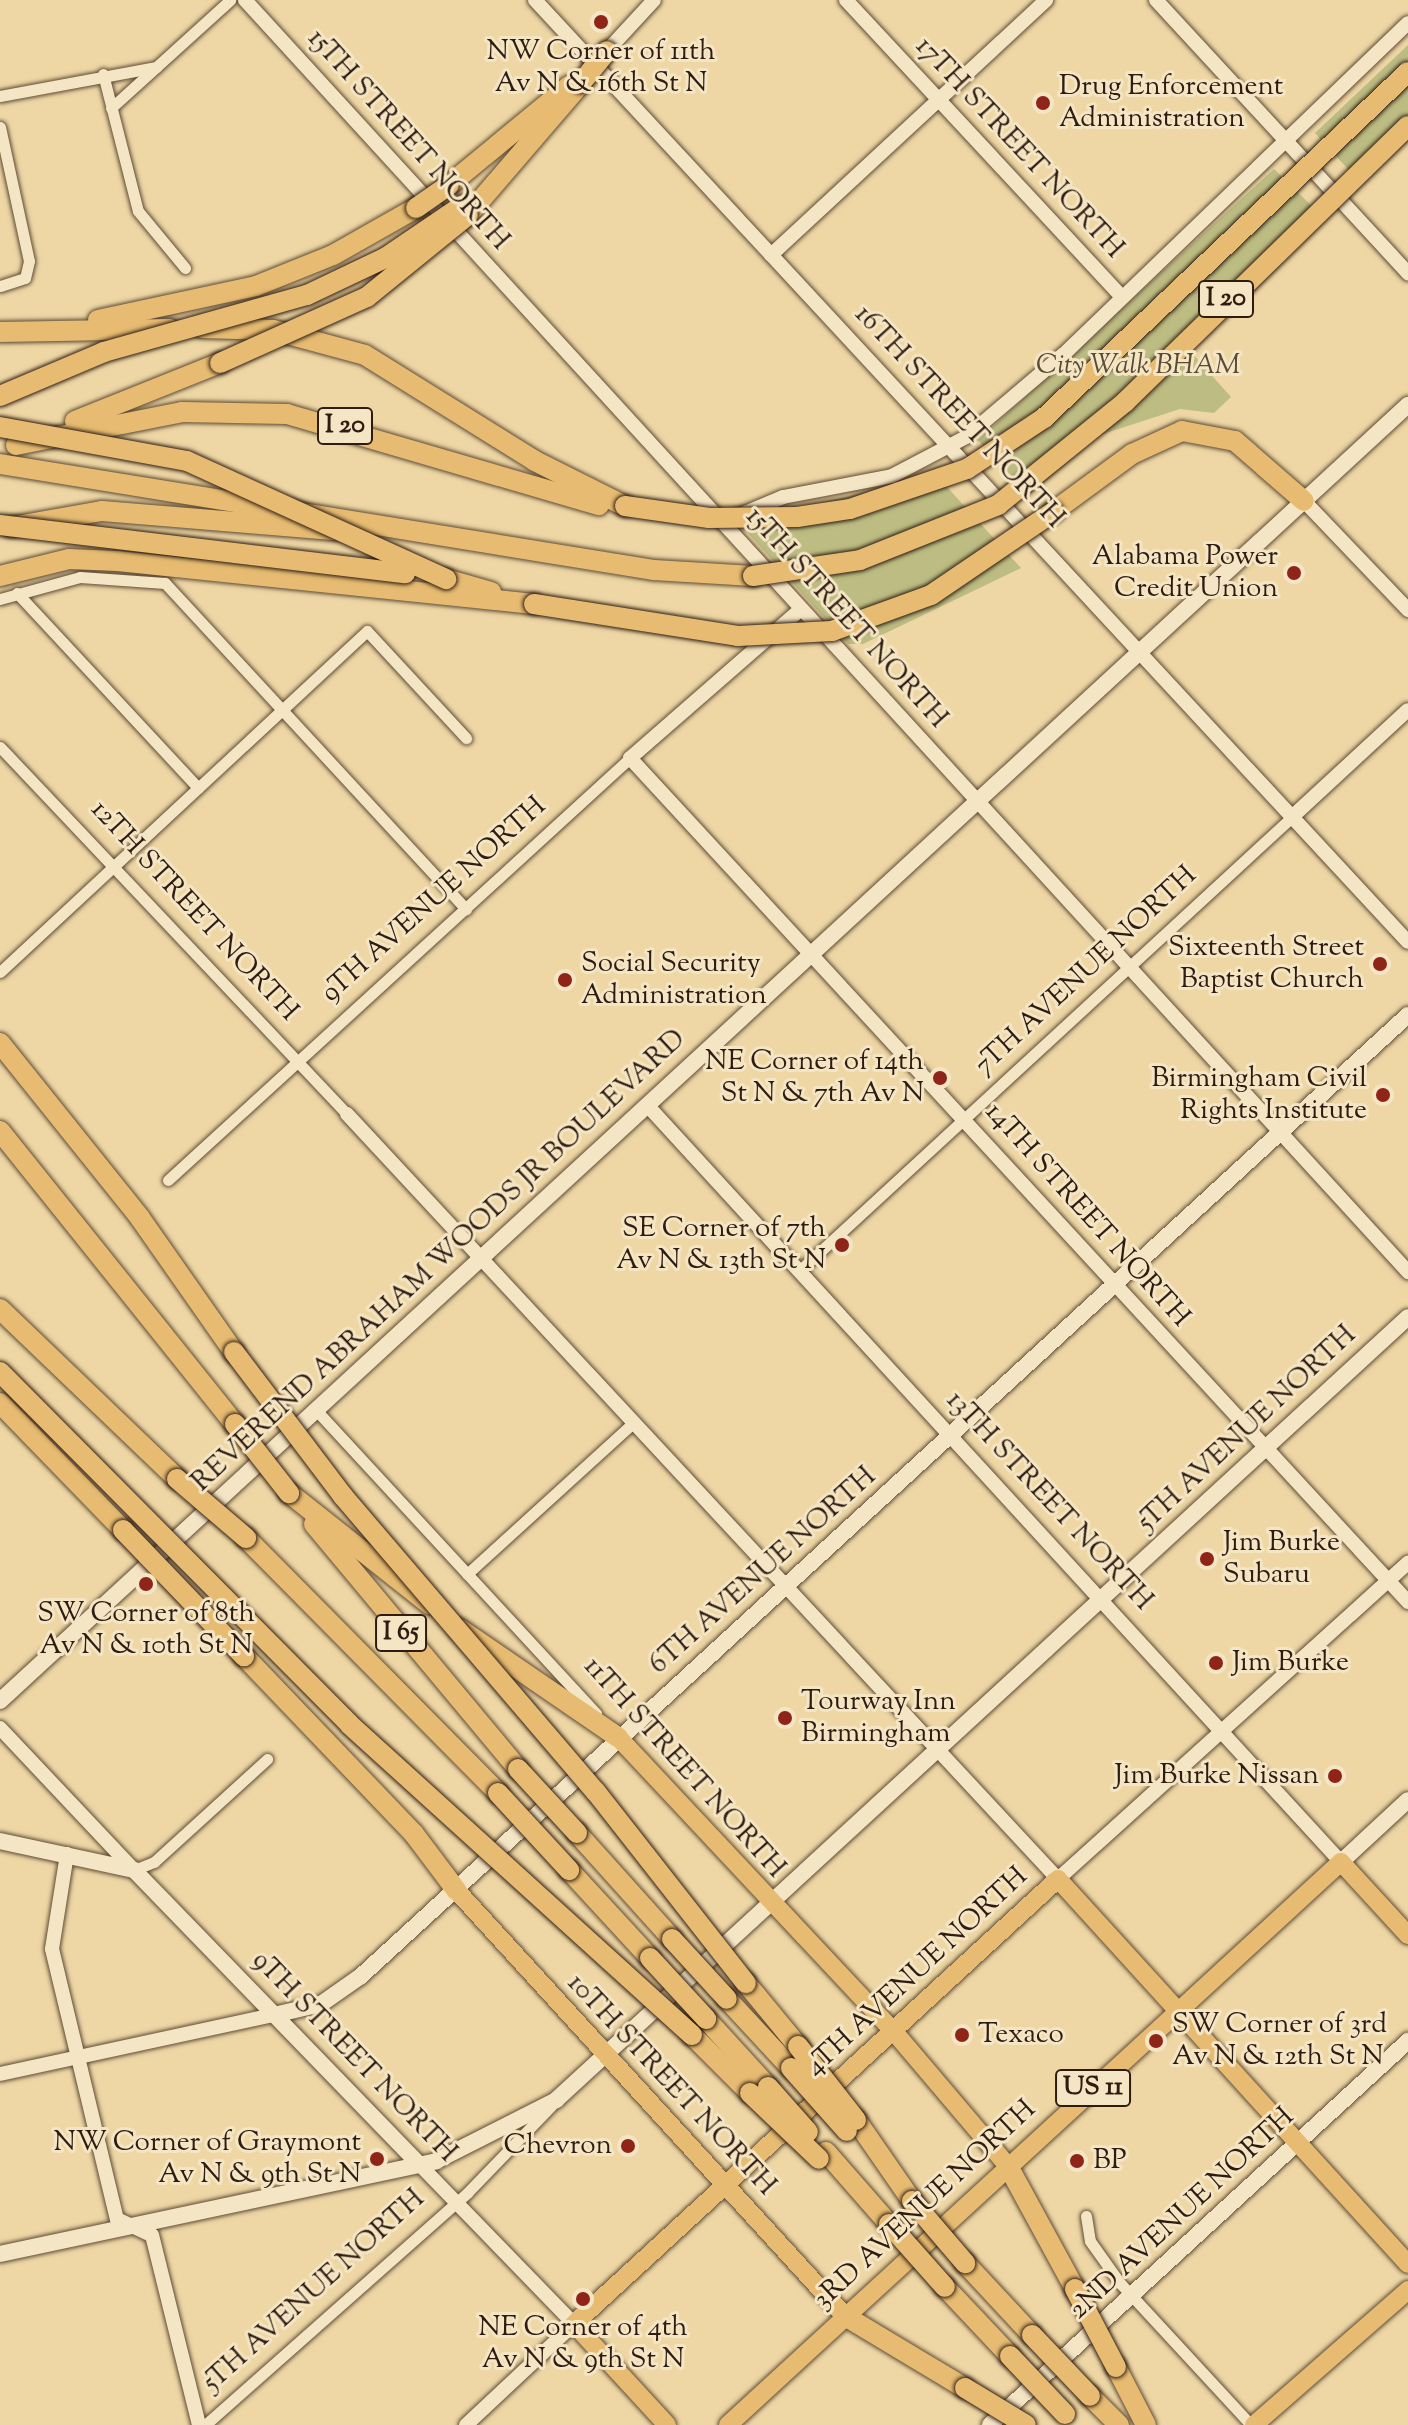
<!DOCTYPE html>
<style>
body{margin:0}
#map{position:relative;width:1408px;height:2425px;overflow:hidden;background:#eed7a5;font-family:"Sorts Mill Goudy",serif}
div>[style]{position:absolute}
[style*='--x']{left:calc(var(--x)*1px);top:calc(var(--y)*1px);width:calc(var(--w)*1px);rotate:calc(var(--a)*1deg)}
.green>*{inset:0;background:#bdbd83}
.roads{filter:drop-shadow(0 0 2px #5f4b36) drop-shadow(0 0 2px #5f4b36)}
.minor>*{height:11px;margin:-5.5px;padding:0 5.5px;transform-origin:5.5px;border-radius:5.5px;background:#f4e5c4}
.tertiary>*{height:14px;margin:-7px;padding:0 7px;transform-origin:7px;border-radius:7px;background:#f4e5c4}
.secondary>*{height:16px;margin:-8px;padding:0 8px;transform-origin:8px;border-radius:8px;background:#f4e5c4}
.primary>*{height:18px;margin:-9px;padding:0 9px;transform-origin:9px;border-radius:9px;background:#e7bc72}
.motorway>*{height:20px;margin:-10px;padding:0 10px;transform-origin:10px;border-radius:10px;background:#e7bc72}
.bridges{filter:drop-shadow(0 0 2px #2f1c11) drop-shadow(0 0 2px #2f1c11)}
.motorway-bridge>*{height:20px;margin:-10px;padding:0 10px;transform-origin:10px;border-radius:10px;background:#e7bc72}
.dots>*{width:22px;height:22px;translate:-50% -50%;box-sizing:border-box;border:4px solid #f4e5c4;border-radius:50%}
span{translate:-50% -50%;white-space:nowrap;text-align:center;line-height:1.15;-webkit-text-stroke:6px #f4e5c4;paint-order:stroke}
.shield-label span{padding:2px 6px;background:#f4e5c4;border:2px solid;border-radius:6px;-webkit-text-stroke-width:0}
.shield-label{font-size:26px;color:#2f1c11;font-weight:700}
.poi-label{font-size:28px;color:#2f1c11}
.left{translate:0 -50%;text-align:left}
.right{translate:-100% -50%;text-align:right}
.street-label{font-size:28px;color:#2f1c11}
.park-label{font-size:28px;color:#5a4c33;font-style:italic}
</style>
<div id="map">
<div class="green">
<div style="clip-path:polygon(1408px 45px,1408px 130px,1357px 179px,1315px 133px)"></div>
<div style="clip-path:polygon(1274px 169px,1322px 216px,1190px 351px,1231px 397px,1214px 413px,1180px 409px,1100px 435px,1029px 495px,978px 440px)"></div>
<div style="clip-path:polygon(936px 475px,1021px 568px,863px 644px,848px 644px,745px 530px,768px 516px)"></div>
</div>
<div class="roads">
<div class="minor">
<div style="--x:103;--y:74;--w:141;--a:75.7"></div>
<div style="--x:138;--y:211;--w:74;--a:50.5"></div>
<div style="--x:0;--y:96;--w:159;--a:-10.5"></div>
<div style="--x:111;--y:108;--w:161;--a:-42.2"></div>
<div style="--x:0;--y:127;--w:137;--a:77.8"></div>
<div style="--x:29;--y:261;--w:17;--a:103"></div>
<div style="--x:25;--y:278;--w:26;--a:162"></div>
<div style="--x:17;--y:593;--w:266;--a:47.1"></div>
<div style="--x:0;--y:599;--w:83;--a:-15.4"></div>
<div style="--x:80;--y:577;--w:85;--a:4"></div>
<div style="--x:165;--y:583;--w:444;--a:47.3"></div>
<div style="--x:0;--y:747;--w:505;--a:46.6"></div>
<div style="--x:0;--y:972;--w:501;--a:-42.9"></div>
<div style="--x:367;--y:631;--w:146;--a:47.2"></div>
<div style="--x:168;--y:1180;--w:626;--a:-42.41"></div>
<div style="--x:799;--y:1271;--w:672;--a:-42.65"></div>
<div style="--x:316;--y:1410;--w:413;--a:47.3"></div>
<div style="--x:467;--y:1574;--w:224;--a:-42.3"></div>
<div style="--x:134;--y:1870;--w:22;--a:-22"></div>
<div style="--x:154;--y:1862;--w:153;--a:-42.3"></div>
<div style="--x:1086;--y:2216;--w:25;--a:81"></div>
<div style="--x:1090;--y:2241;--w:52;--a:54.5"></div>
<div style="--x:1120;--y:2283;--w:193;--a:47.3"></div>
<div style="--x:205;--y:2425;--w:350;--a:-41.5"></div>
<div style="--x:467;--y:2193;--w:121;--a:-46"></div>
</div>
<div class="tertiary">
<div style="--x:245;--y:0;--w:1724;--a:47.56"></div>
<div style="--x:535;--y:0;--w:1284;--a:47.18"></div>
<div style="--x:846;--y:0;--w:404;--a:47.1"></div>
<div style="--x:1156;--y:0;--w:372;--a:47.3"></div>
<div style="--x:607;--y:51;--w:69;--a:-47.3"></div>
<div style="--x:771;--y:255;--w:375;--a:-42.8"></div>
<div style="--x:1304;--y:501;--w:151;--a:46.3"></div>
<div style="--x:738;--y:516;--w:49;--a:-22.9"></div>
<div style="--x:783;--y:497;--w:111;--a:-10.9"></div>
<div style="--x:892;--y:476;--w:84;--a:-27.8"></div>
<div style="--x:966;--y:437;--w:128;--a:-40.3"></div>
<div style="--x:1064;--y:354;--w:477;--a:-43.9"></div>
<div style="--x:801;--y:609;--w:227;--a:138.9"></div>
<div style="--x:630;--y:758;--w:1148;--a:47.33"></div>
<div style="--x:1293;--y:816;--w:156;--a:-42.7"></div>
<div style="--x:647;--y:1105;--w:1027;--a:47.49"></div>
<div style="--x:347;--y:1114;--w:1044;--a:47.1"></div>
<div style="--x:1058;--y:1879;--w:472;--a:-42.1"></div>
<div style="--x:0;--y:1728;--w:195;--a:46.7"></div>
<div style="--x:67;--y:1854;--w:96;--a:99"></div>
<div style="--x:52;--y:1949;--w:278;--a:76.5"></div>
<div style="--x:117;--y:2219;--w:38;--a:25"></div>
<div style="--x:152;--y:2235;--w:196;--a:76.1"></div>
<div style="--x:0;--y:2074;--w:280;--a:-12.2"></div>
<div style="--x:419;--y:2164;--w:223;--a:45.9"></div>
<div style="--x:574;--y:2324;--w:148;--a:136.9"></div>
</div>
<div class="secondary">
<div style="--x:0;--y:1701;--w:1914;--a:-42.63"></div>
<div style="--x:0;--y:1841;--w:137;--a:12.2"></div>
<div style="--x:134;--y:1870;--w:409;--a:45.9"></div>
<div style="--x:1341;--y:1862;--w:91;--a:-42.8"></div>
<div style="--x:274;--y:2015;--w:48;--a:-13.2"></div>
<div style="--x:321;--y:2004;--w:49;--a:-35"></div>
<div style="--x:361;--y:1976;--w:1421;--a:-42.55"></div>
<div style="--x:0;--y:2254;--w:446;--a:-12"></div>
<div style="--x:436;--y:2161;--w:135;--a:-26.9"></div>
<div style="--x:556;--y:2100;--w:1157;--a:-42.58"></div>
<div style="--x:990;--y:2425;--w:568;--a:-42.57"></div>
</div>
<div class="primary">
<div style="--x:618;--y:1737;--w:407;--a:46.9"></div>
<div style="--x:896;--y:2034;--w:173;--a:49.7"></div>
<div style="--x:457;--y:1891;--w:575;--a:47.61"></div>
<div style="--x:667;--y:2425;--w:137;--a:-132.6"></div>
<div style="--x:574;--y:2324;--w:657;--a:-42.6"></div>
<div style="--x:1058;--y:1879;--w:520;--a:47.73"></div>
<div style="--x:728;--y:2425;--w:832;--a:-42.57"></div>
<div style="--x:1341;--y:1862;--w:99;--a:47.5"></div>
<div style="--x:1254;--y:2425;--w:205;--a:-41.2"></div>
</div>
<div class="motorway">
<div style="--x:449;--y:185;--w:156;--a:-39.5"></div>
<div style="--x:468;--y:215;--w:174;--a:-49.4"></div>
<div style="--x:98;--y:320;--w:162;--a:-12.1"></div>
<div style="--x:256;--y:286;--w:83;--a:-21.9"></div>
<div style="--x:333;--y:255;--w:95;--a:-29.5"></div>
<div style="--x:202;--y:328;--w:71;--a:1.6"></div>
<div style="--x:273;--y:330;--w:95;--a:15.2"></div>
<div style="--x:365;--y:355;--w:200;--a:31.9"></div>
<div style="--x:535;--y:461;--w:101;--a:26.6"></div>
<div style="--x:0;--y:332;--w:170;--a:-1"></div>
<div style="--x:75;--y:421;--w:156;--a:-21.8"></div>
<div style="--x:16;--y:445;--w:169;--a:-11.2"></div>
<div style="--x:182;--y:412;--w:105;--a:1.1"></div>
<div style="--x:287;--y:414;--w:325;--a:16.3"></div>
<div style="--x:0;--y:464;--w:663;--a:9.21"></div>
<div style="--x:654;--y:570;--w:99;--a:3.5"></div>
<div style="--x:1053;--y:512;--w:98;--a:-36.3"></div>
<div style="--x:1132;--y:454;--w:55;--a:-24.7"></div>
<div style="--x:1182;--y:431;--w:54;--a:10.7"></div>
<div style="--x:1235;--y:441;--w:91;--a:41"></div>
<div style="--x:11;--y:527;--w:92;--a:-10"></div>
<div style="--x:102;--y:511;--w:232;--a:4.7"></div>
<div style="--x:0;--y:576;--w:71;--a:-13.8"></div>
<div style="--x:69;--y:559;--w:49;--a:2.3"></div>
<div style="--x:118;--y:561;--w:418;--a:5.9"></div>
<div style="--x:446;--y:579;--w:47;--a:16.1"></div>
<div style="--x:0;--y:1043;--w:224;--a:51.3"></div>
<div style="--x:140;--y:1218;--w:164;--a:55"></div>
<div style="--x:0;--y:1131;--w:376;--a:51.3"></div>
<div style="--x:0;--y:1309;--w:245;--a:43.8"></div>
<div style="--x:0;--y:1403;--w:177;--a:45.9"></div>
<div style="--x:289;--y:1493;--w:179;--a:38.4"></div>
<div style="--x:314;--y:1524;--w:319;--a:50.2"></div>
<div style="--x:246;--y:1538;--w:359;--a:45.3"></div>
<div style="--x:460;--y:1629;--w:191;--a:34.4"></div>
<div style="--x:244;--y:1656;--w:246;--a:46.3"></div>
<div style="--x:414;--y:1834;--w:71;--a:53"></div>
<div style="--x:577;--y:1833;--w:142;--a:48.1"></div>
<div style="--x:569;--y:1870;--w:120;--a:47.4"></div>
<div style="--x:746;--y:1983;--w:82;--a:50.5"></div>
<div style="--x:727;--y:1999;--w:94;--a:47.2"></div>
<div style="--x:706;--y:2019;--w:92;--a:47.6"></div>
<div style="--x:692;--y:2035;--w:82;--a:45"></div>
<div style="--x:856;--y:2120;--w:98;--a:55.3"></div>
<div style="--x:826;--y:2152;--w:96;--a:48.8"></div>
<div style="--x:1008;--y:2166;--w:140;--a:61.4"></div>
<div style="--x:965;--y:2263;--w:98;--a:47.1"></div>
<div style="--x:945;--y:2287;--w:95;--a:46.7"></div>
<div style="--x:845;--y:2316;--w:140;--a:31"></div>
<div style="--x:1116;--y:2367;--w:65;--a:62.7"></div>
<div style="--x:1090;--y:2396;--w:41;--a:45"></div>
</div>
</div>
<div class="bridges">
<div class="motorway-bridge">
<div style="--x:581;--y:83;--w:41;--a:-50.9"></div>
<div style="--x:416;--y:208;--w:40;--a:-34.9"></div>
<div style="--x:220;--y:363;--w:161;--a:-24.2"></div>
<div style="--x:367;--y:297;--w:130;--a:-39.1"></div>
<div style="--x:0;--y:396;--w:113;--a:-22.9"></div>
<div style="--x:104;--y:352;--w:211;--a:-15.7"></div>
<div style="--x:307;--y:295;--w:86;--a:-25.4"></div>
<div style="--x:385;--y:258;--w:94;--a:-34.2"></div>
<div style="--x:0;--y:427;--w:190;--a:10.3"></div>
<div style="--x:187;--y:461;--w:285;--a:24.5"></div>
<div style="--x:625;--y:506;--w:85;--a:8.1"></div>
<div style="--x:709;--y:518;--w:88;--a:-0.7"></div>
<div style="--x:797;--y:517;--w:54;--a:-8.6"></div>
<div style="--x:850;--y:509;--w:124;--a:-18.9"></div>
<div style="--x:967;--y:469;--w:92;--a:-33.5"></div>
<div style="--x:1044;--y:418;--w:502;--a:-43.55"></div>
<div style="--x:0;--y:525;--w:408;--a:6.8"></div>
<div style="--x:753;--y:576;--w:108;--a:-8.5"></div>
<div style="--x:860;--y:560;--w:149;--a:-21.7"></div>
<div style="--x:998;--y:505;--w:164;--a:-39"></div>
<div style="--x:1125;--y:402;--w:395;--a:-44.3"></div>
<div style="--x:534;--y:604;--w:206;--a:8.9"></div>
<div style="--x:738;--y:636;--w:94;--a:-3"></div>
<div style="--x:832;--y:631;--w:105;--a:-20"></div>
<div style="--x:931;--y:595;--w:148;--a:-34.2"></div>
<div style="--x:234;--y:1352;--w:181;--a:52.9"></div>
<div style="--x:343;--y:1496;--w:389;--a:49.5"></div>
<div style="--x:596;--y:1792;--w:243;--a:51.9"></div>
<div style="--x:0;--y:1372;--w:496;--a:45.2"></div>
<div style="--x:349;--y:1724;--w:463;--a:42.2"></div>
<div style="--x:235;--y:1424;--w:88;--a:52"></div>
<div style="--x:177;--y:1479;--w:91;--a:40.5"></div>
<div style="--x:123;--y:1530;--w:175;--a:46.2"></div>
<div style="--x:518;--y:1769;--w:87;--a:47.3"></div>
<div style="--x:498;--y:1793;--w:105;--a:47.3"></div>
<div style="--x:672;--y:1939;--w:81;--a:47.5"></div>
<div style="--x:650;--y:1958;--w:83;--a:47.4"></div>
<div style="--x:798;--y:2046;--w:94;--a:51.9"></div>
<div style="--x:791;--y:2068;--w:84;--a:48.4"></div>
<div style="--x:768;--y:2087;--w:60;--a:48.4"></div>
<div style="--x:750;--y:2093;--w:95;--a:43.7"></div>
<div style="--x:912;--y:2201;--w:82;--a:49.5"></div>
<div style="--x:889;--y:2224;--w:84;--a:48.4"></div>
<div style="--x:1075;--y:2289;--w:88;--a:62.3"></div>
<div style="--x:1032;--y:2335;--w:84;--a:46.4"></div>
<div style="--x:1010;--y:2356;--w:80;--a:46.5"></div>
<div style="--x:965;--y:2388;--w:71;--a:31.2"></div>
</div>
</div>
<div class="dots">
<div style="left:601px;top:22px;background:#8f2418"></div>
<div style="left:1043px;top:103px;background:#8f2418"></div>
<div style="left:1294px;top:573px;background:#8f2418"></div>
<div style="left:1380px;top:964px;background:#8f2418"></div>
<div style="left:565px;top:980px;background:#8f2418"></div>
<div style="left:940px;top:1078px;background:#8f2418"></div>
<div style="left:1383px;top:1095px;background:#8f2418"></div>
<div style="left:842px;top:1245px;background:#8f2418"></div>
<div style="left:1207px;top:1559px;background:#8f2418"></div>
<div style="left:146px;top:1584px;background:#8f2418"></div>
<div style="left:1216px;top:1663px;background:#8f2418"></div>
<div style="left:785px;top:1718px;background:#8f2418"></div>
<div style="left:1335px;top:1776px;background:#8f2418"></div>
<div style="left:962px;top:2035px;background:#8f2418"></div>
<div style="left:1156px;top:2041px;background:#8f2418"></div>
<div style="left:628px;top:2146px;background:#8f2418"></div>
<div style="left:377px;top:2159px;background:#8f2418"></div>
<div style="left:1077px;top:2161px;background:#8f2418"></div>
<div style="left:583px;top:2299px;background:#8f2418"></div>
</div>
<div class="shield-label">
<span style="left:1226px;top:299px">I 20</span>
<span style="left:345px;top:426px">I 20</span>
<span style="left:401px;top:1633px">I 65</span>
<span style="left:1093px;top:2088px">US 11</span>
</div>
<div class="poi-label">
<span style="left:601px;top:68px">NW Corner of 11th<br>Av N &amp; 16th St N</span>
<span class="left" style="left:1059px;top:103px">Drug Enforcement<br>Administration</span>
<span class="right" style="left:1278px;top:573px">Alabama Power<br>Credit Union</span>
<span class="right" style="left:1364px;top:964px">Sixteenth Street<br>Baptist Church</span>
<span class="left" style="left:581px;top:980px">Social Security<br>Administration</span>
<span class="right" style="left:924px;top:1078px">NE Corner of 14th<br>St N &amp; 7th Av N</span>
<span class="right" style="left:1367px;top:1095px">Birmingham Civil<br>Rights Institute</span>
<span class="right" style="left:826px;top:1245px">SE Corner of 7th<br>Av N &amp; 13th St N</span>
<span class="left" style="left:1223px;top:1559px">Jim Burke<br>Subaru</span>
<span style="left:146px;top:1630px">SW Corner of 8th<br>Av N &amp; 10th St N</span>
<span class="left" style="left:1232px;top:1663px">Jim Burke</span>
<span class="left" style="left:801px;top:1718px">Tourway Inn<br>Birmingham</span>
<span class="right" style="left:1319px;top:1776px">Jim Burke Nissan</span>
<span class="left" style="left:1172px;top:2041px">SW Corner of 3rd<br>Av N &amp; 12th St N</span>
<span class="left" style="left:978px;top:2035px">Texaco</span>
<span class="right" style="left:361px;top:2159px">NW Corner of Graymont<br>Av N &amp; 9th St N</span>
<span class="right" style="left:612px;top:2146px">Chevron</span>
<span class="left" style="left:1093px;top:2161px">BP</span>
<span style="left:583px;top:2344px">NE Corner of 4th<br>Av N &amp; 9th St N</span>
</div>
<div class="street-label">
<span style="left:408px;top:140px;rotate:48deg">15TH STREET NORTH</span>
<span style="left:1019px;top:148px;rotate:47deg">17TH STREET NORTH</span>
<span style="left:959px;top:417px;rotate:47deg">16TH STREET NORTH</span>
<span style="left:846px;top:618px;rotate:48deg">15TH STREET NORTH</span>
<span style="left:434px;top:900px;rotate:-42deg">9TH AVENUE NORTH</span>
<span style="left:194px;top:911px;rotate:47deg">12TH STREET NORTH</span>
<span style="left:1086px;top:971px;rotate:-43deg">7TH AVENUE NORTH</span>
<span style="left:1087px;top:1215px;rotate:48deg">14TH STREET NORTH</span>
<span style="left:439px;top:1261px;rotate:-43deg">REVEREND ABRAHAM WOODS JR BOULEVARD</span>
<span style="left:1247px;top:1429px;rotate:-43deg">5TH AVENUE NORTH</span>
<span style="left:1049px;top:1501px;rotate:47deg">13TH STREET NORTH</span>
<span style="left:763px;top:1571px;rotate:-42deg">6TH AVENUE NORTH</span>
<span style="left:684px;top:1768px;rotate:48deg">11TH STREET NORTH</span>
<span style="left:917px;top:1972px;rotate:-43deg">4TH AVENUE NORTH</span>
<span style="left:354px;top:2057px;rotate:46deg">9TH STREET NORTH</span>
<span style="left:671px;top:2085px;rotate:47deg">10TH STREET NORTH</span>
<span style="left:925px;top:2205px;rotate:-43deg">3RD AVENUE NORTH</span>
<span style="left:1182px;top:2214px;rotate:-43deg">2ND AVENUE NORTH</span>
<span style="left:314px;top:2291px;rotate:-42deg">5TH AVENUE NORTH</span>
</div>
<div class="park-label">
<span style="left:1138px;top:366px">City Walk BHAM</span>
</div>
</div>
